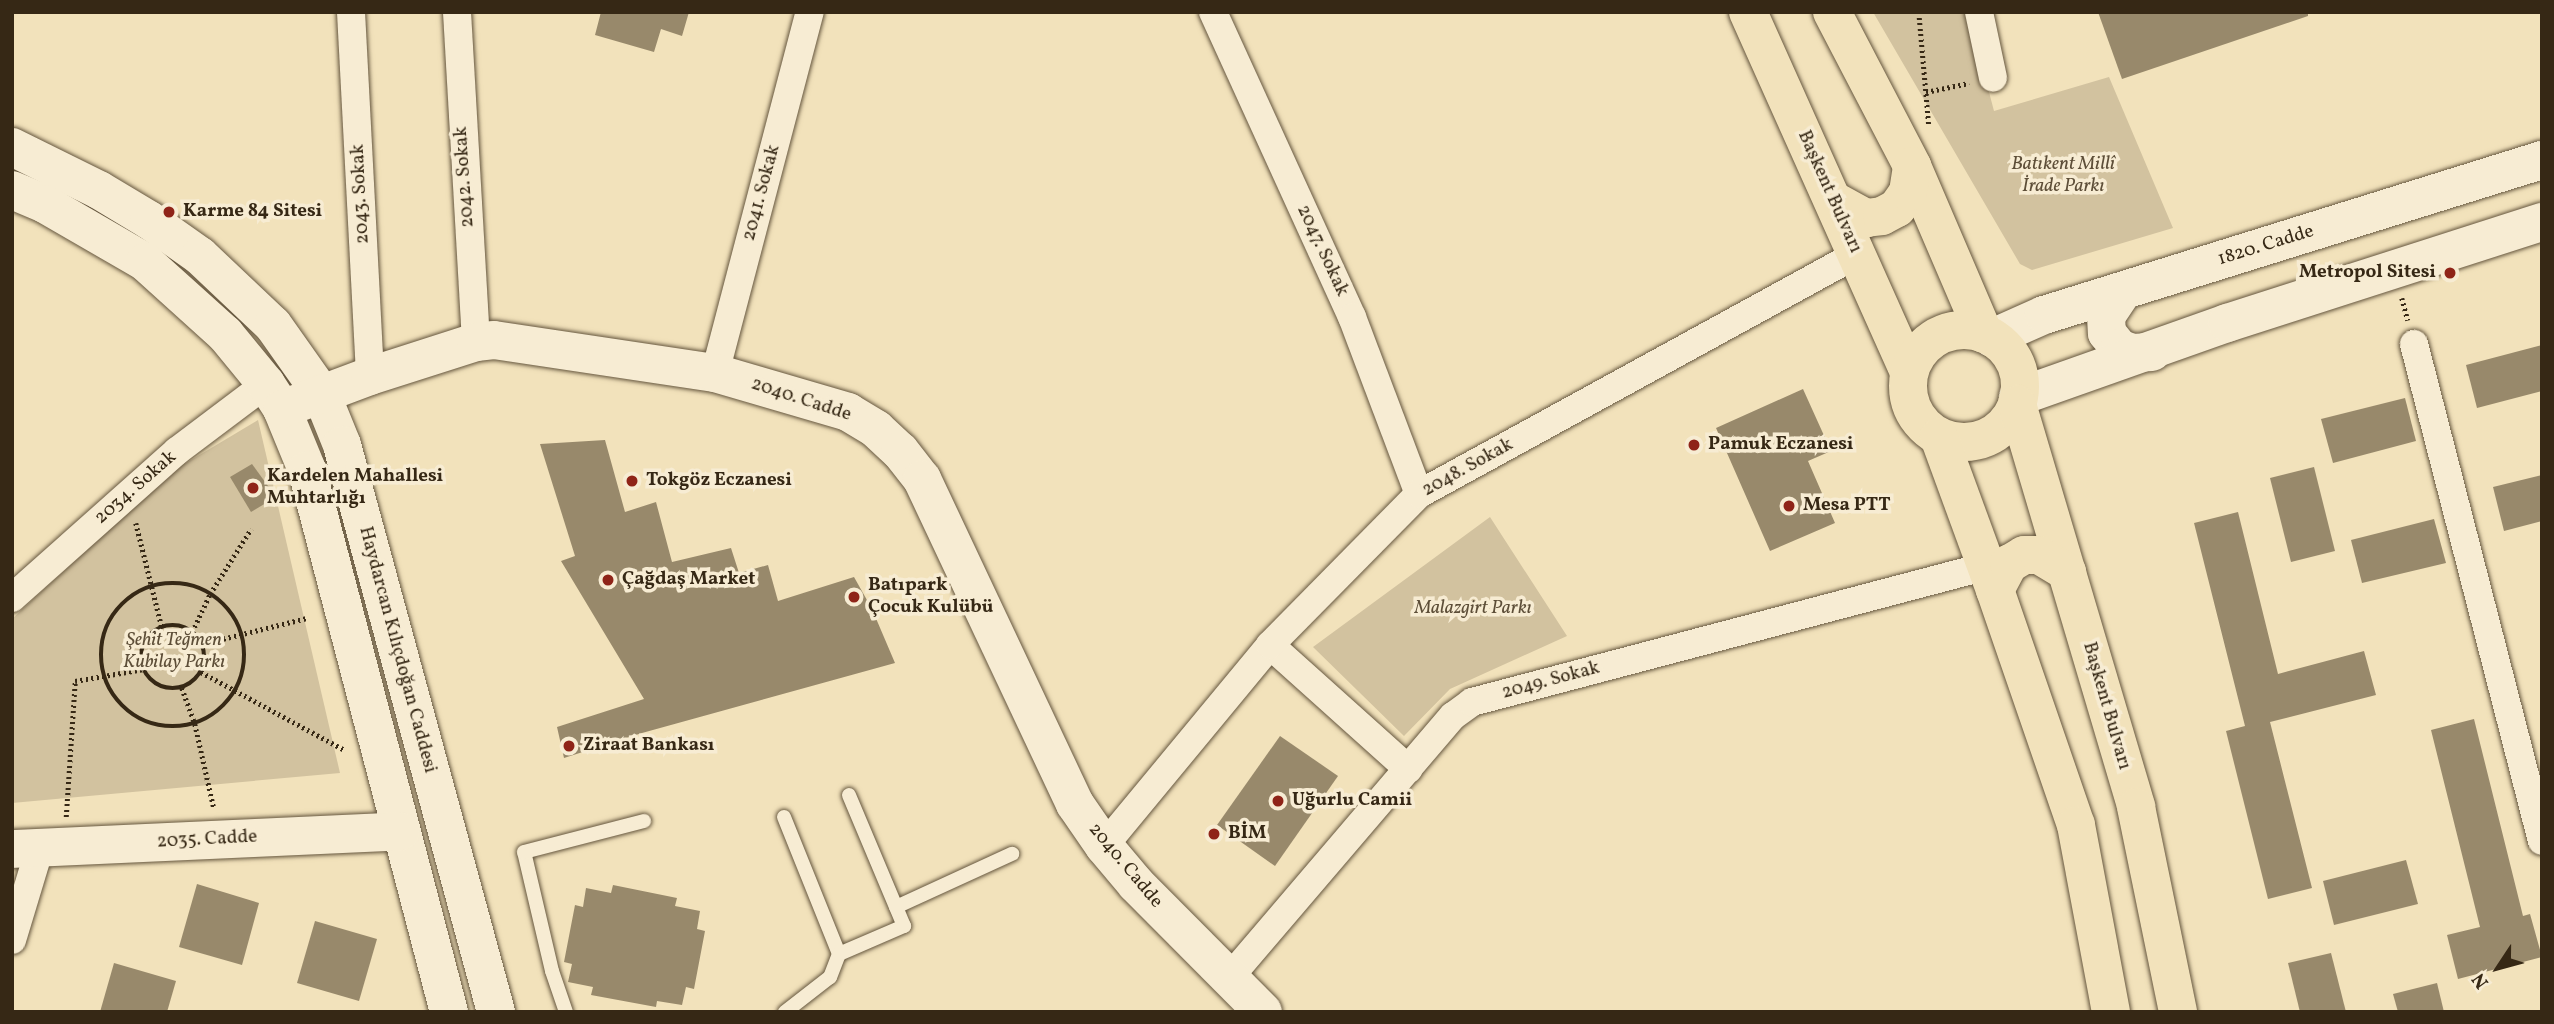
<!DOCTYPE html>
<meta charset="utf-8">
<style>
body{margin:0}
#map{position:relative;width:2554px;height:1024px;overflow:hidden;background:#f2e2bb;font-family:Vollkorn,serif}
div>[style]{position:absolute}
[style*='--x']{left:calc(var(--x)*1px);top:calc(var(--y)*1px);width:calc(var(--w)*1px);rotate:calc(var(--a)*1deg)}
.green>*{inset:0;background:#d2c29f}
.building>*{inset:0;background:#98896b}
.path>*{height:4.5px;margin-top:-2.25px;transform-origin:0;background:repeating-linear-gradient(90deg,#362815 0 2px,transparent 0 5.5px)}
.path>.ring{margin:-2.25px;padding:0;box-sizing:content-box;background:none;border:4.5px solid #362815;border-radius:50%}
.roads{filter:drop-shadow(0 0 2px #65563e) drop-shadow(0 0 2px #65563e)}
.lane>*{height:14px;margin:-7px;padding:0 7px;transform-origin:7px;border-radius:7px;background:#f7ecd3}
.street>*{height:28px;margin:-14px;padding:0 14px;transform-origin:14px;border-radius:14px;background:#f7ecd3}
.secondary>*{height:38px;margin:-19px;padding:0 19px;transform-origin:19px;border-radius:19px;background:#f7ecd3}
.primary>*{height:38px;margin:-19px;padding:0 19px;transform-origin:19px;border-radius:19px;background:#f2e2bb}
.primary>.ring{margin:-19px;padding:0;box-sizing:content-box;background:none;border:38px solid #f2e2bb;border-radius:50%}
.dots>*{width:19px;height:19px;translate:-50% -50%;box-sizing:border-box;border:4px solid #f7ecd3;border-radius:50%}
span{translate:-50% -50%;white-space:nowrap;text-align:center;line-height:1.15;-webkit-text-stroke:7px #f7ecd3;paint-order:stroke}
.park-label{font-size:19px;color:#5d4e38;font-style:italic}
.street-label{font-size:19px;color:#362815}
.poi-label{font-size:19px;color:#362815;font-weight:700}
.left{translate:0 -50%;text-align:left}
.right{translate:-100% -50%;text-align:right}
.frame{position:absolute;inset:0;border:14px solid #362815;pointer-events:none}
.north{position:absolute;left:2463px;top:933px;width:70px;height:70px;-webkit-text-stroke:5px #f7ecd3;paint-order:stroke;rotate:234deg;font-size:19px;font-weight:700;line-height:28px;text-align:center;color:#362815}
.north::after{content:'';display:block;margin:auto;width:24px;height:32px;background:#362815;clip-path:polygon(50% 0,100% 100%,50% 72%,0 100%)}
</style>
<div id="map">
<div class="green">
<div style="clip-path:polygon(1873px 12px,1968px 12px,1994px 111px,2109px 77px,2173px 228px,2032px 270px,2020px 264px)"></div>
<div style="clip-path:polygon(258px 420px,340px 773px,12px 803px,12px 619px,171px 472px)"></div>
<div style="clip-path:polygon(1490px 517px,1567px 636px,1450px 689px,1404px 736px,1313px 647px)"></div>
</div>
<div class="building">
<div style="clip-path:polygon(601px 12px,689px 12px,682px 36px,661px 29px,654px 52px,595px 35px)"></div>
<div style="clip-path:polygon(2098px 12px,2308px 12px,2308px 16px,2122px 79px)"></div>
<div style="clip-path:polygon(2542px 345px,2542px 391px,2477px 408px,2466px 365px)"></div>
<div style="clip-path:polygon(1803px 389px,1831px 451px,1808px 461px,1835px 523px,1770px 551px,1716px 428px)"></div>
<div style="clip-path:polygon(2405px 398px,2416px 441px,2333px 463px,2321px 419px)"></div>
<div style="clip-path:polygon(605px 440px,625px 512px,656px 502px,672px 562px,731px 548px,739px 573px,768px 565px,778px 601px,854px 577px,872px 609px,895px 663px,642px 733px,564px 758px,557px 727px,644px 699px,561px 561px,575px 556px,540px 444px)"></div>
<div style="clip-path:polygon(252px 464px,276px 497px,251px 512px,230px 477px)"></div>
<div style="clip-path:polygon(2314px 467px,2335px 551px,2291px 562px,2270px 478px)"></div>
<div style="clip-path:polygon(2542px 475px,2542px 521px,2504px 531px,2493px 487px)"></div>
<div style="clip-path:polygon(2238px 512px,2278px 674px,2364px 651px,2376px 695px,2270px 722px,2312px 888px,2268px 899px,2226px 731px,2245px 726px,2194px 523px)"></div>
<div style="clip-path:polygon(2434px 519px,2446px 563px,2362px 583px,2351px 540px)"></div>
<div style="clip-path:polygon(2474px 719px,2523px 916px,2530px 914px,2542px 957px,2458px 979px,2447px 935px,2480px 927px,2431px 730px)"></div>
<div style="clip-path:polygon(1280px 736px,1338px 776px,1275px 866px,1217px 825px)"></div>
<div style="clip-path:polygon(2406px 860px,2418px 904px,2334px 925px,2323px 881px)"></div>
<div style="clip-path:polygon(197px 884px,259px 903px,242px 965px,179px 947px)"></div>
<div style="clip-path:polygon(613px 885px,677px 898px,675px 906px,700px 911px,697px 929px,705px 931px,694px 989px,686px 987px,682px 1005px,657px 1001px,656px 1007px,591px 995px,593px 987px,568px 982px,572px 964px,564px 962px,575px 905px,583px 907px,586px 888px,611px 893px)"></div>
<div style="clip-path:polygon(315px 921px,377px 939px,359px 1001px,297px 983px)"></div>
<div style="clip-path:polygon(2331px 953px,2346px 1012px,2300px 1012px,2288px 963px)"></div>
<div style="clip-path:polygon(114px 963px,176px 981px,167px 1012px,100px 1012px)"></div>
<div style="clip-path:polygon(2437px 983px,2444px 1012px,2398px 1012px,2393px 994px)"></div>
</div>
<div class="path">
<div style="--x:1919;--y:12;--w:114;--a:85"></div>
<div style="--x:1926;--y:92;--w:44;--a:-11.8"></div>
<div style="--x:2402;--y:298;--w:23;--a:75"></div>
<div style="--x:136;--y:523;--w:107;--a:76"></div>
<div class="ring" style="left:101px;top:583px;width:139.5px;height:139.5px"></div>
<div class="ring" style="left:141px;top:625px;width:59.5px;height:59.5px"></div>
<div style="--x:192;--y:632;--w:42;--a:-64.7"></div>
<div style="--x:210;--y:594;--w:77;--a:-57.8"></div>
<div style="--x:202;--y:644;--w:108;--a:-13.9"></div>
<div style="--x:201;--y:672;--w:162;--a:28.5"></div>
<div style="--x:182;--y:688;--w:38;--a:70"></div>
<div style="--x:195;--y:724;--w:86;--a:77.3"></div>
<div style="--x:66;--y:817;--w:136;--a:-86.2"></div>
<div style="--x:75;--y:681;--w:70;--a:-9.9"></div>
</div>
<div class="roads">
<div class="lane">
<div style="--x:784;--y:817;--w:148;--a:68.1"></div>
<div style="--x:839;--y:954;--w:25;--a:111"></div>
<div style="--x:830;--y:977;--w:57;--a:142.1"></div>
<div style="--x:896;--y:907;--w:128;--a:-24.6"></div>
<div style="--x:839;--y:954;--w:71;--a:-23.3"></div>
<div style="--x:904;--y:926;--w:142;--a:-112.8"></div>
<div style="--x:566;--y:1012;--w:43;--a:-108.9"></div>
<div style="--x:552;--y:971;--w:122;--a:-103.2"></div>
<div style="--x:524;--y:852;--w:124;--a:-14.5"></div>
</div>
<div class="street">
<div style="--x:351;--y:12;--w:364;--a:87"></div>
<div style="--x:457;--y:12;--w:331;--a:86.7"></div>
<div style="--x:1213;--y:12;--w:335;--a:65.5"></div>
<div style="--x:1352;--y:317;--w:189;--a:69.3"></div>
<div style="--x:1979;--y:12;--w:67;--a:78"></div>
<div style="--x:2414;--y:344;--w:513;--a:75.56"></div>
<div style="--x:715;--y:373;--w:373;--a:-75.3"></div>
<div style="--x:12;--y:598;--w:221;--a:-41.7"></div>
<div style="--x:177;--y:451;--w:111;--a:-37"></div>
<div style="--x:1270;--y:645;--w:186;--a:41.9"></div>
<div style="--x:1104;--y:846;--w:261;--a:-50.4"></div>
<div style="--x:1270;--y:645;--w:212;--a:-45.4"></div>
<div style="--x:1419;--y:494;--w:499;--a:-28.7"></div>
<div style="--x:12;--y:940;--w:97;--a:-73.2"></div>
<div style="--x:1229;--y:978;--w:345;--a:-49.5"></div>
<div style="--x:1453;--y:716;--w:24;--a:-36"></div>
<div style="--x:1472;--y:702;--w:533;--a:-14.79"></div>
</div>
<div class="secondary">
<div style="--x:12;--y:147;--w:97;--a:26.3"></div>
<div style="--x:99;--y:190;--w:58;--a:31"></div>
<div style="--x:149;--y:220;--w:62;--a:35.2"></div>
<div style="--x:200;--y:256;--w:100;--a:43.4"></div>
<div style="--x:273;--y:325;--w:83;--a:54.8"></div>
<div style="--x:321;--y:393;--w:56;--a:68"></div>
<div style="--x:342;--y:445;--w:588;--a:74.8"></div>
<div style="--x:12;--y:190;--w:36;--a:23"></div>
<div style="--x:45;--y:204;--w:116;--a:30.1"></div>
<div style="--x:145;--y:262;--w:108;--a:42"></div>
<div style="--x:225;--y:334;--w:65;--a:50.6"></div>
<div style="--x:266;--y:384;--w:30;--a:57"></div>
<div style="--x:282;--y:409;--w:66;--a:67.7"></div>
<div style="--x:307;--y:470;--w:560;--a:75.32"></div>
<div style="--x:2123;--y:291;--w:30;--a:124"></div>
<div style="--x:2106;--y:316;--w:17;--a:87"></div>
<div style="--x:2107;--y:333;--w:19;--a:51"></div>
<div style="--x:2119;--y:348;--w:14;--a:21"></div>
<div style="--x:2132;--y:353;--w:20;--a:-3"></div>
<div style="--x:1992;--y:338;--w:57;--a:-23.9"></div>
<div style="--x:2044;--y:315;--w:522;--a:-17.29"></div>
<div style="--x:2018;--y:397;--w:222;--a:-19.5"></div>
<div style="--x:2227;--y:323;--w:331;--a:-17.8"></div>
<div style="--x:282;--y:409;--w:94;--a:-20.6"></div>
<div style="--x:370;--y:376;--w:111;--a:-17.8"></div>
<div style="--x:476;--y:342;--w:18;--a:-6"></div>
<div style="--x:494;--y:340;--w:223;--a:8.5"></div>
<div style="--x:715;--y:373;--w:139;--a:16.3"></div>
<div style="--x:848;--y:412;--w:33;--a:31"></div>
<div style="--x:876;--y:429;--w:33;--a:43"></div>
<div style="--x:900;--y:451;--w:36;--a:52"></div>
<div style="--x:922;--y:479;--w:359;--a:64.8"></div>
<div style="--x:1075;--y:804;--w:51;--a:55.4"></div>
<div style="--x:1104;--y:846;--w:50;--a:49.9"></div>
<div style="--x:1136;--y:884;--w:180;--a:45.2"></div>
<div style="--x:12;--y:849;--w:389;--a:-2.6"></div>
</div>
<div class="primary">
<div style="--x:1748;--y:12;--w:394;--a:65.9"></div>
<div style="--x:1832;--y:12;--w:174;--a:62.5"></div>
<div style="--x:1912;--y:166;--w:183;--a:66.8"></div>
<div style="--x:1833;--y:200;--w:38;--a:29"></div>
<div style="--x:1866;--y:218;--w:16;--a:-7"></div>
<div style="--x:1882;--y:216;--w:17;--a:-28"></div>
<div style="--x:1897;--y:208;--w:19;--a:-55"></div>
<div style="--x:1908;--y:192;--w:26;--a:-81"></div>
<div class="ring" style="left:1908px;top:330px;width:74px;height:74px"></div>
<div style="--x:2017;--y:404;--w:420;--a:73.5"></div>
<div style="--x:2136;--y:807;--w:209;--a:78.4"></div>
<div style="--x:1939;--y:437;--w:163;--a:69.9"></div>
<div style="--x:1995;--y:590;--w:249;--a:71"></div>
<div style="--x:2076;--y:825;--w:190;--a:79.4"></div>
<div style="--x:1995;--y:590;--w:30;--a:-62"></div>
<div style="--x:2009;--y:564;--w:17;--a:-31"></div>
<div style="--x:2024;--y:555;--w:15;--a:0"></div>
<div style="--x:2039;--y:555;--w:33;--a:31"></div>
</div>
</div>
<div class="dots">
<div style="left:169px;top:212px;background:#8f2418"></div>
<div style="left:2450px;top:273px;background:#8f2418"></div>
<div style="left:1694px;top:445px;background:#8f2418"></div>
<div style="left:632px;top:481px;background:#8f2418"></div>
<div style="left:253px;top:488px;background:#8f2418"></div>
<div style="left:1789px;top:506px;background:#8f2418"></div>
<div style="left:608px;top:580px;background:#8f2418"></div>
<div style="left:854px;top:597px;background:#8f2418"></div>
<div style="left:569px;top:746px;background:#8f2418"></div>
<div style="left:1278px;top:801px;background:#8f2418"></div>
<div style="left:1214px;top:834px;background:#8f2418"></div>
</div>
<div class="park-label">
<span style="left:2063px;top:176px">Batıkent Millî<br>İrade Parkı</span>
<span style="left:1473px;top:609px">Malazgirt Parkı</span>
<span style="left:174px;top:652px">Şehit Teğmen<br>Kubilay Parkı</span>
</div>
<div class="street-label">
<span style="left:465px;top:177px;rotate:-94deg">2042. Sokak</span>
<span style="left:1829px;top:192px;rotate:66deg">Başkent Bulvarı</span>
<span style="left:762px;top:193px;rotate:-75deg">2041. Sokak</span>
<span style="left:361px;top:194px;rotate:-93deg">2043. Sokak</span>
<span style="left:2266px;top:246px;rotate:-17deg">1820. Cadde</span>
<span style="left:1322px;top:251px;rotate:65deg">2047. Sokak</span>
<span style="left:801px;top:400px;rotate:18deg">2040. Cadde</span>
<span style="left:1468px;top:468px;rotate:-29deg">2048. Sokak</span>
<span style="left:136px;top:488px;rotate:-41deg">2034. Sokak</span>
<span style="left:397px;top:650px;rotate:75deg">Haydarcan Kılıçdoğan Caddesi</span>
<span style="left:1551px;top:681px;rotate:-15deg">2049. Sokak</span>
<span style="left:2106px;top:706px;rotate:74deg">Başkent Bulvarı</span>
<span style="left:207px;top:840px;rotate:-3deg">2035. Cadde</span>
<span style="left:1125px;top:866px;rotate:50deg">2040. Cadde</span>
</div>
<div class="poi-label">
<span class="left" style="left:183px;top:212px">Karme 84 Sitesi</span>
<span class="right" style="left:2436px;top:273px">Metropol Sitesi</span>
<span class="left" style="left:1708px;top:445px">Pamuk Eczanesi</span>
<span class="left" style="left:267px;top:488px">Kardelen Mahallesi<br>Muhtarlığı</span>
<span class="left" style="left:646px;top:481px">Tokgöz Eczanesi</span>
<span class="left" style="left:1803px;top:506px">Mesa PTT</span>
<span class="left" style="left:622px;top:580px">Çağdaş Market</span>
<span class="left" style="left:868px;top:597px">Batıpark<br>Çocuk Kulübü</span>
<span class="left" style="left:583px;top:746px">Ziraat Bankası</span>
<span class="left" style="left:1292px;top:801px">Uğurlu Camii</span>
<span class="left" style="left:1228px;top:834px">BİM</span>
</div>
<div class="frame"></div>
<div class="north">N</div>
</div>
